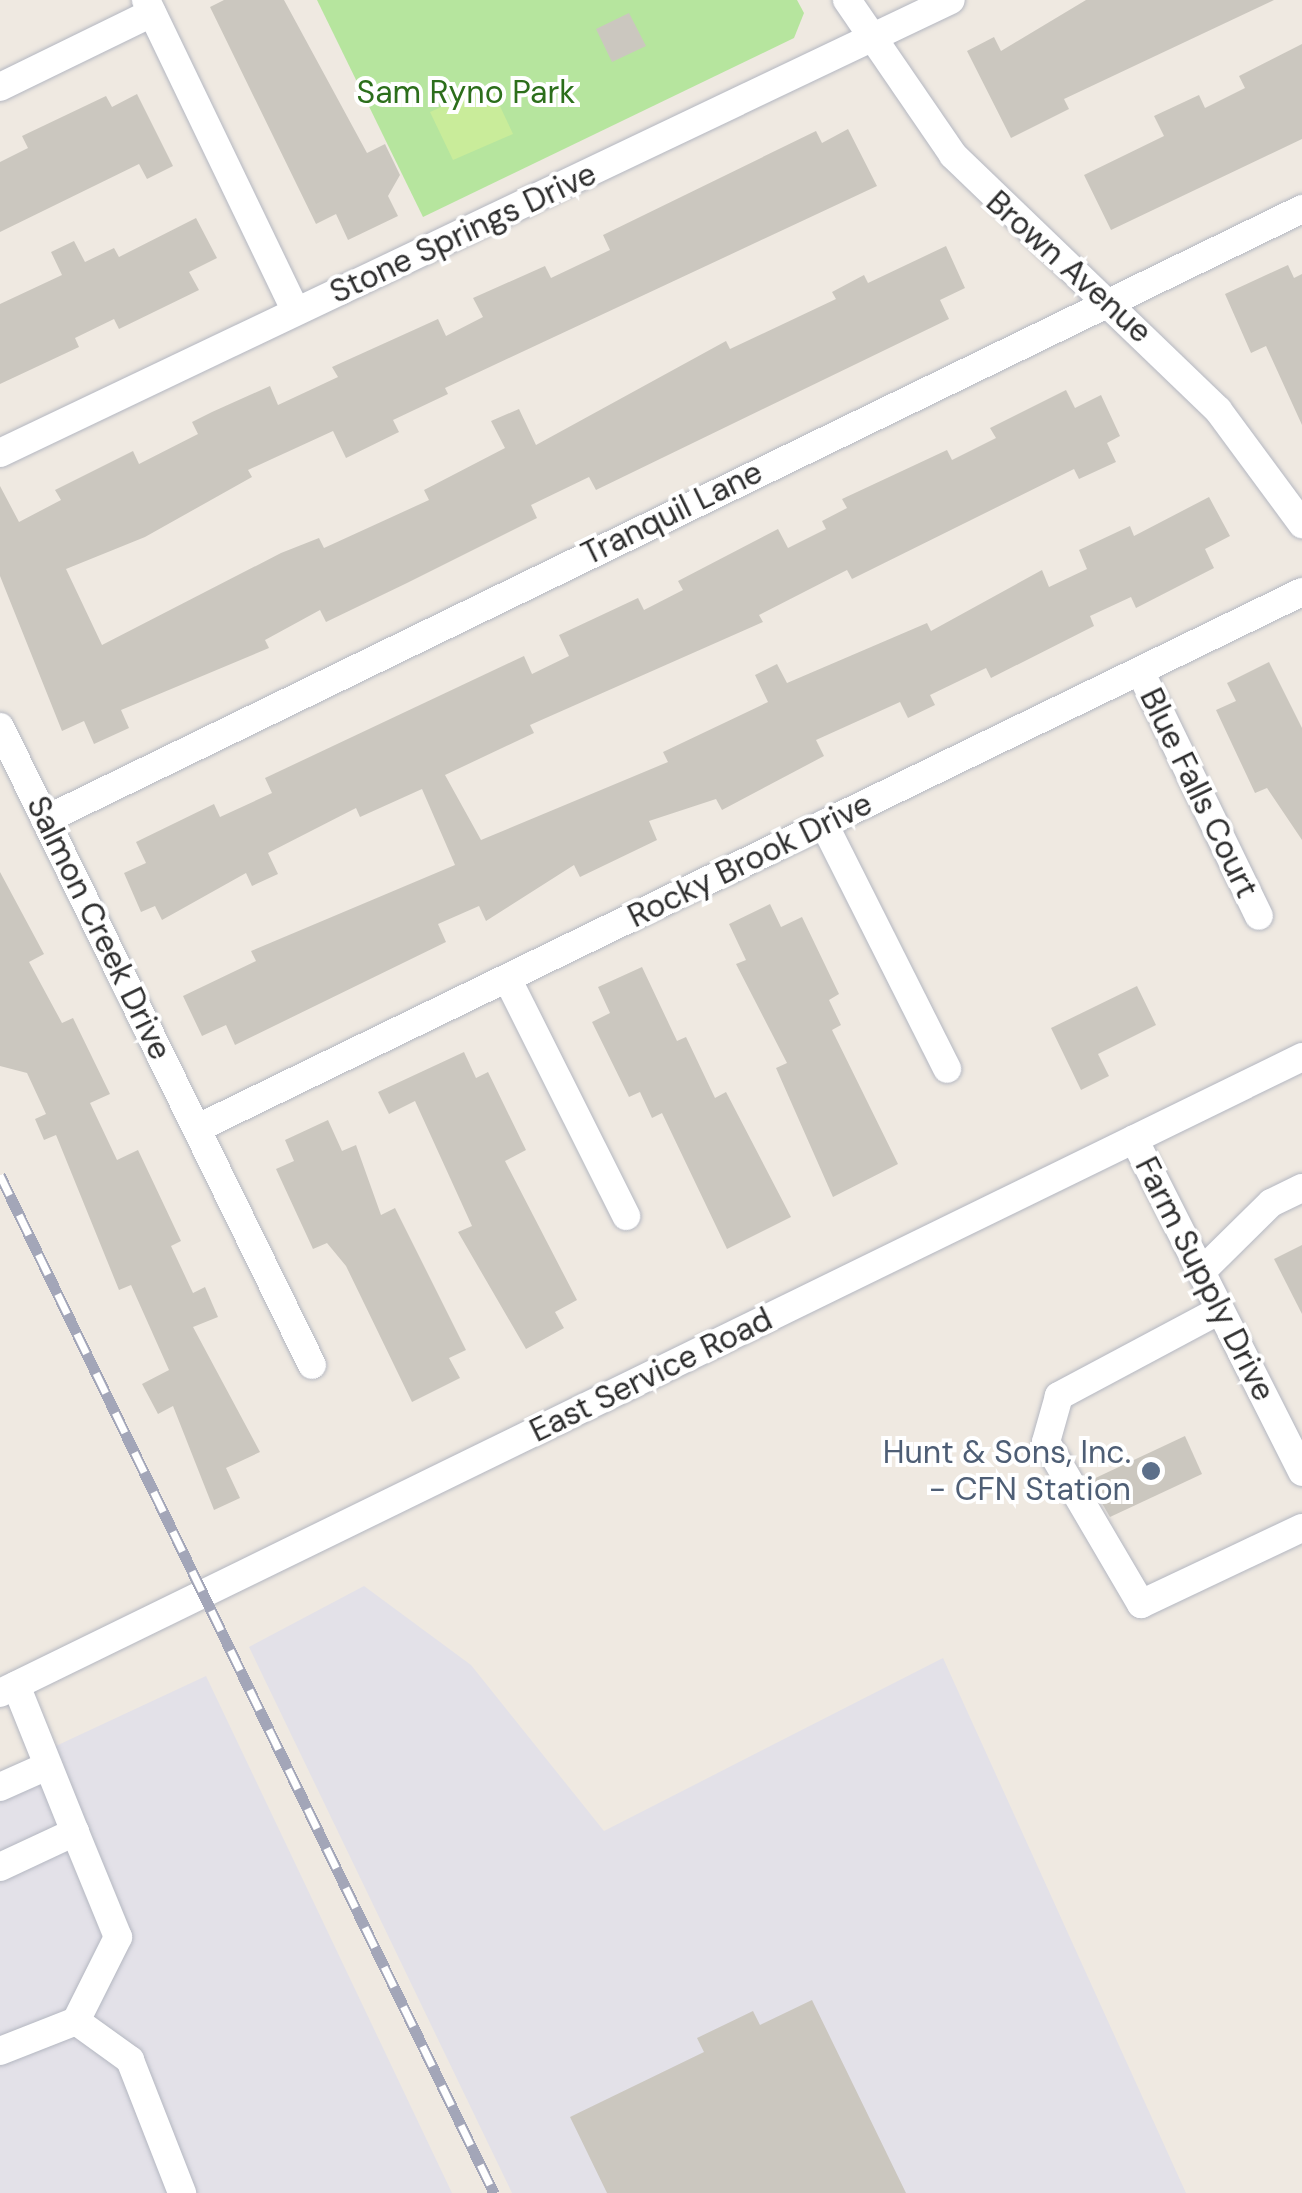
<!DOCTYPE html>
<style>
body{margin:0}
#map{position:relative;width:1302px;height:2193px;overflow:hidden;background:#efe9e1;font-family:"DM Sans",sans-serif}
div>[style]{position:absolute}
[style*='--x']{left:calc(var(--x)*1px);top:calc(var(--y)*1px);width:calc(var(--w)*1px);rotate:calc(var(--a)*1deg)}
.industrial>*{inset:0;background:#e3e1e8}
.green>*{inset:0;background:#b6e59e}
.pitch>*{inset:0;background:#c9ec9a}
.building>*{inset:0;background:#cbc7bf}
.roads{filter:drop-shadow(0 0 2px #b4b7c1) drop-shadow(0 0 2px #b4b7c1)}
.minor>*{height:28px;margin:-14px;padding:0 14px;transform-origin:14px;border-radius:14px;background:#fff}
.rail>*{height:11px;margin-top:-5.5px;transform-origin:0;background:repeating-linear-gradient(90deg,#fff 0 22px,#a3a6b8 0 44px);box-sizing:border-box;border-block:2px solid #a3a6b8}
.dots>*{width:28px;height:28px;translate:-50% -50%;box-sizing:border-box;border:5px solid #fff;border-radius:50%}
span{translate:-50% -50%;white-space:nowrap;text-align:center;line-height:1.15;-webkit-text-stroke:8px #fff;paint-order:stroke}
.park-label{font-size:32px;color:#2c6e1b}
.street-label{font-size:32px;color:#2e2e2e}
.service-label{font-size:32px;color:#4e5e75}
.right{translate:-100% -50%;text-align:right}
</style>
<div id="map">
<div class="industrial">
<div style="clip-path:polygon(364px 1586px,471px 1665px,604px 1831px,943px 1658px,1186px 2193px,512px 2193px,249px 1647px)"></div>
<div style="clip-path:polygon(206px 1676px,452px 2193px,0 2193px,0 1772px)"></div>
</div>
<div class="green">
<div style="clip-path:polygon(317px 0,797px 0,804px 13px,794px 38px,423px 217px)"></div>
</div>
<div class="pitch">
<div style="clip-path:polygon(490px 85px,513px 134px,453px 160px,430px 112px)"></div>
</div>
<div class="building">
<div style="clip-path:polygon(224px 0,284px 0,367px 153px,385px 144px,400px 175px,388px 196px,398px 216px,348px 240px,336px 214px,316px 224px,210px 7px)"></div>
<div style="clip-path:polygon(1086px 0,1274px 0,1064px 99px,1069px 109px,1011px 138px,967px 51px,994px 37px,1001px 51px)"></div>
<div style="clip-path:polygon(629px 13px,646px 46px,612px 62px,596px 29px)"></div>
<div style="clip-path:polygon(1302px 44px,1302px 139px,1111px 230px,1084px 175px,1164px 136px,1154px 116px,1199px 95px,1205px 108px,1245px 88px,1239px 76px)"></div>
<div style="clip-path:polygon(137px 94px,173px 166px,147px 179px,139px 164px,0 232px,0 162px,28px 148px,22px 136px,106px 96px,112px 107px)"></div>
<div style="clip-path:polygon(848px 129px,877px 186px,445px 388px,448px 394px,393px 420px,399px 432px,346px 458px,333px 431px,248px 470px,252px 477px,145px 537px,66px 569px,102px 645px,281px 553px,319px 538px,324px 548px,429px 500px,424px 490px,505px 448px,491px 421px,519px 409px,536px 445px,726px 341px,730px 349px,836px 299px,832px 292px,864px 275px,868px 283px,946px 246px,965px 288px,940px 300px,949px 319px,596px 490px,589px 477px,531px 505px,537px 518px,407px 583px,326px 622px,320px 610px,265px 640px,269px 648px,121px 710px,129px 728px,94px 744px,84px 721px,62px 731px,0 576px,0 486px,19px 522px,61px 500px,55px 490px,133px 451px,139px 464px,198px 434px,192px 422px,212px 412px,270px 386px,278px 405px,338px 377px,332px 367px,438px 319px,446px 336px,483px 317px,473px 298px,545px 266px,551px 278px,610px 250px,603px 235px,816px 131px,822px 143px)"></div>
<div style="clip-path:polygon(196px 218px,217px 258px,189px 272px,199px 290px,119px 329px,114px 319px,75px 338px,79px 347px,0 384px,0 304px,62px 275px,51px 252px,74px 241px,85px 262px,114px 248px,119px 257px)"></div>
<div style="clip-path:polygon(1288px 265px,1294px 278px,1302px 274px,1302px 425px,1266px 346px,1251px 353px,1225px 294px)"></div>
<div style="clip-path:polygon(1066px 390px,1075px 408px,1101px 395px,1120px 436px,1107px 443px,1116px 462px,1079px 479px,1074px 469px,852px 579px,847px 570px,759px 615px,763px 622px,530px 725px,534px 733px,445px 775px,481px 840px,668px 762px,663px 752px,768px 702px,755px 675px,777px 664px,787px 683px,927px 623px,931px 631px,1042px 570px,1049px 587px,1087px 569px,1079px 550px,1130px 526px,1134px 536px,1209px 497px,1230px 536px,1205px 549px,1214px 568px,1136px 608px,1131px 597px,1090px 616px,1094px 626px,991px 678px,986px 668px,930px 695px,935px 705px,908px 718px,900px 702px,816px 740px,824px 756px,722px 810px,716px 799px,649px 821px,657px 840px,580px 877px,574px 865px,486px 921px,479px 906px,438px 924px,446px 942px,235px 1045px,226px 1025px,202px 1036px,183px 996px,256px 961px,251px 951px,455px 865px,422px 789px,360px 817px,356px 808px,268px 853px,278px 874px,252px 886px,246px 873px,162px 920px,155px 906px,141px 912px,124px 873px,146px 863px,136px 842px,214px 804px,220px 817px,272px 793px,265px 778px,524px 656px,532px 674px,569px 656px,559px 635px,638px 598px,644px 610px,683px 590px,678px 581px,778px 529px,788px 548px,826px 529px,822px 521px,847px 508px,842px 499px,947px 450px,952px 460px,996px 438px,990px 428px)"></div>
<div style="clip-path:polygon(1269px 662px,1302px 728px,1302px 840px,1267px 788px,1255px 793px,1216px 710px,1236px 701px,1227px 683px)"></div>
<div style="clip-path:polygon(0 872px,44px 954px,29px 962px,62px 1023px,73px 1018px,110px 1094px,90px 1103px,117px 1160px,138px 1150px,181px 1241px,171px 1246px,193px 1293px,205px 1287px,218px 1317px,193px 1327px,260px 1452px,226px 1468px,240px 1498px,214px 1510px,173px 1406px,158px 1414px,142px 1384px,169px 1370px,131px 1285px,119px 1290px,56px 1135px,44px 1140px,35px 1119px,46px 1114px,27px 1073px,0 1066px)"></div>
<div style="clip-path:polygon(770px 904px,781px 927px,802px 917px,839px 994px,829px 1000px,841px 1025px,832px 1030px,898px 1164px,833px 1197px,776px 1068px,787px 1063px,736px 964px,746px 960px,729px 924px)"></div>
<div style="clip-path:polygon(642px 967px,677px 1041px,686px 1037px,715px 1098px,726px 1092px,791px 1217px,727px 1249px,662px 1113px,652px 1118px,640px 1092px,629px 1097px,592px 1022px,610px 1013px,598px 987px)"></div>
<div style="clip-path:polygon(1137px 986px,1156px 1025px,1098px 1054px,1109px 1076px,1081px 1090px,1051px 1028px)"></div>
<div style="clip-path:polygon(464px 1052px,476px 1078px,488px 1072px,526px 1150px,505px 1161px,577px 1300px,555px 1312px,564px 1328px,526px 1349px,458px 1232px,472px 1226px,415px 1101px,389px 1114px,378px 1092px)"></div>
<div style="clip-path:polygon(328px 1120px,342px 1151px,356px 1145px,381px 1215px,395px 1208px,466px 1350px,449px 1358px,460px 1378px,412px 1402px,346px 1266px,327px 1243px,313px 1249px,276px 1169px,294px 1161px,285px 1140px)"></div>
<div style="clip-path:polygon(1302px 1245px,1302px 1314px,1274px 1259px)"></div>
<div style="clip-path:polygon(1185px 1436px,1202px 1474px,1110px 1517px,1089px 1481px)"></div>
<div style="clip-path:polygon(812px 2000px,906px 2193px,607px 2193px,570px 2117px,704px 2052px,697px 2038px,753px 2011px,760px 2025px)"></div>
</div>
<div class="roads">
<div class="minor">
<div style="--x:146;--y:0;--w:339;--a:64.3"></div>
<div style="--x:847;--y:0;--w:188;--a:55.6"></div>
<div style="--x:953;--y:155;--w:368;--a:43.9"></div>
<div style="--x:1218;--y:410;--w:142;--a:53.6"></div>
<div style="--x:0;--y:87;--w:169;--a:-26"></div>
<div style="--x:0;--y:453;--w:1053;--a:-25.47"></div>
<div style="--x:1140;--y:671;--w:272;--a:64.1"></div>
<div style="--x:0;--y:727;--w:710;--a:63.94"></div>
<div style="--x:45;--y:820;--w:1398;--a:-25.92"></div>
<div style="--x:824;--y:824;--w:274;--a:63.3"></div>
<div style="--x:508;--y:980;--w:264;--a:63.4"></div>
<div style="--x:198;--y:1128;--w:1227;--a:-25.9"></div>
<div style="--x:1134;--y:1139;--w:373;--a:63.2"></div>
<div style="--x:1202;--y:1271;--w:97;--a:-44.6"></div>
<div style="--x:1271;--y:1203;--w:34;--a:-26"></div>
<div style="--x:1220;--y:1310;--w:183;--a:151.9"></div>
<div style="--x:1059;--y:1396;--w:48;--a:105.8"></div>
<div style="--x:1046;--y:1442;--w:188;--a:59.6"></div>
<div style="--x:1141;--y:1604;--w:178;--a:-25.3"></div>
<div style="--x:0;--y:1693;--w:1449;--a:-26.03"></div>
<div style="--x:0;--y:1787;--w:51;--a:-24.1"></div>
<div style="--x:0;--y:1867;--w:83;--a:-25"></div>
<div style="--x:75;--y:1832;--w:158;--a:-111.9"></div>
<div style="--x:76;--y:2021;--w:67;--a:35.8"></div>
<div style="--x:130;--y:2060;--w:143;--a:68.6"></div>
<div style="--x:0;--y:2051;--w:82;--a:-21.5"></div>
<div style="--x:76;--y:2021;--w:94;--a:-63.4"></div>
<div style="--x:118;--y:1937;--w:113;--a:-112.3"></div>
</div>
</div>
<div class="rail">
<div style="--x:0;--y:1175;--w:1132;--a:64.11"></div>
</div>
<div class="dots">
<div style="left:1151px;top:1471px;background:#5c6f8a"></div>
</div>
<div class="park-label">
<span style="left:466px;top:92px">Sam Ryno Park</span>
</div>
<div class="street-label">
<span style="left:463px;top:233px;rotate:-25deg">Stone Springs Drive</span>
<span style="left:1069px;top:267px;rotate:42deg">Brown Avenue</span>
<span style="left:672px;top:513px;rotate:-26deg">Tranquil Lane</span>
<span style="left:1199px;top:793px;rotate:64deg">Blue Falls Court</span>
<span style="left:750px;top:860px;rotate:-26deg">Rocky Brook Drive</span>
<span style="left:99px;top:928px;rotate:64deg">Salmon Creek Drive</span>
<span style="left:1205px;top:1279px;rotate:63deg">Farm Supply Drive</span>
<span style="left:651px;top:1375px;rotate:-26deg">East Service Road</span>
</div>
<div class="service-label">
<span class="right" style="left:1131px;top:1471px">Hunt &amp; Sons, Inc.<br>- CFN Station</span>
</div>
</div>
